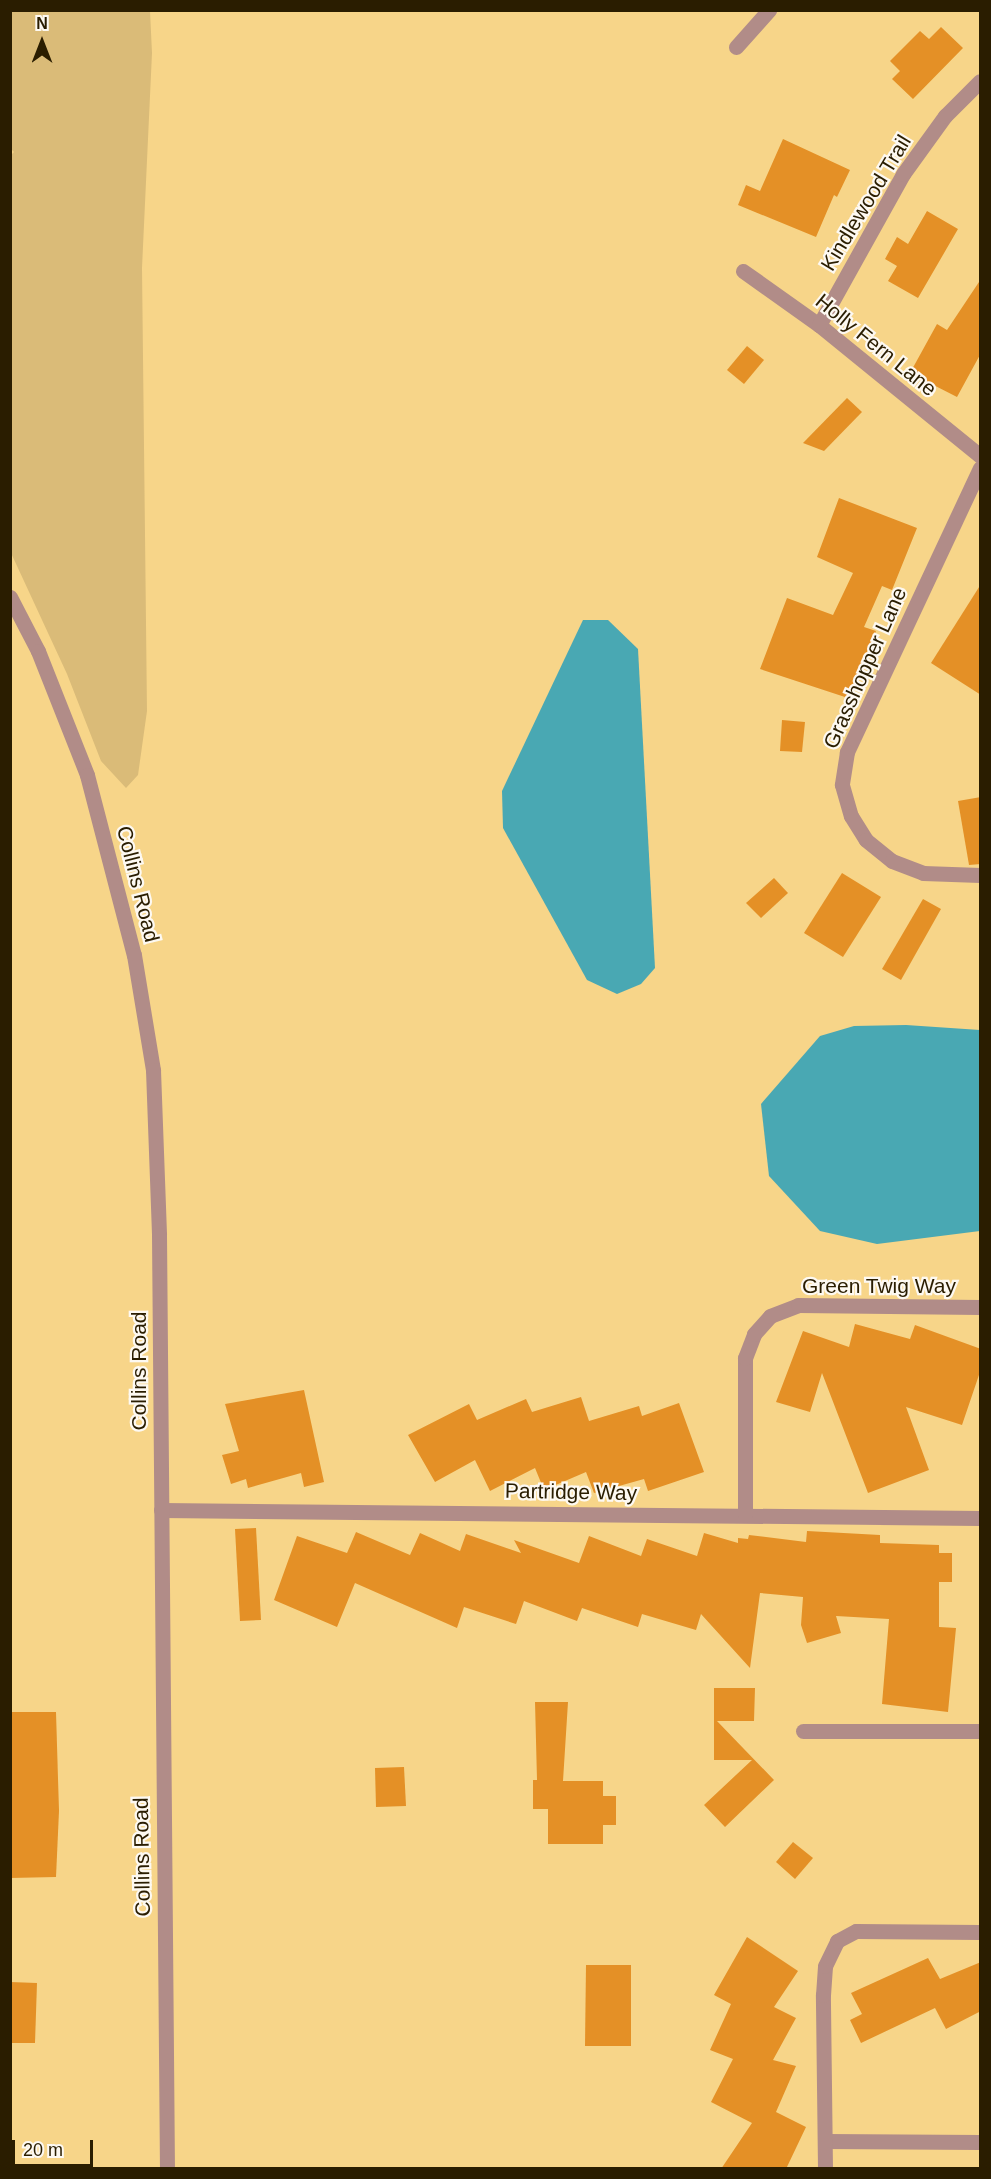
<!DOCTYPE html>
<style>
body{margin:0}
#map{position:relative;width:991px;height:2179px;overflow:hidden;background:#f7d589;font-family:Helvetica,sans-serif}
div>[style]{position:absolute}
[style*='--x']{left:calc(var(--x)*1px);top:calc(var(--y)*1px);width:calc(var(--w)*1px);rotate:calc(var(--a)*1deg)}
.green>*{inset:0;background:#dabb78}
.water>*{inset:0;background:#49a8b3}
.building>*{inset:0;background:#e49026}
.minor>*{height:15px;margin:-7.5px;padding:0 7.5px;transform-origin:7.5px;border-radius:7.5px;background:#b18c88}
.tertiary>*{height:15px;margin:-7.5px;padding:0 7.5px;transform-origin:7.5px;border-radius:7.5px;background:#b18c88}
span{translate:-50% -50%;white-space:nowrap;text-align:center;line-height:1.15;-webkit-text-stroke:4.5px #fdf9f2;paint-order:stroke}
.street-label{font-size:21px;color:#2a1d00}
.frame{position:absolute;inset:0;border:12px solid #2a1d00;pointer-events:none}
.north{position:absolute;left:12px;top:12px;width:60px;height:60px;-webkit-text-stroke:4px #fdf9f2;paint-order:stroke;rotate:0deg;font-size:16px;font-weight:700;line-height:24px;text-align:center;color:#2a1d00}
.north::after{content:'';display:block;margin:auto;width:21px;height:27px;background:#2a1d00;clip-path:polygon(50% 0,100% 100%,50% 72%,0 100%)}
.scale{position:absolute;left:12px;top:2140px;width:81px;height:27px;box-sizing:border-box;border:3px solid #2a1d00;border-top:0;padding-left:8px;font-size:18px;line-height:21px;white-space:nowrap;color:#2a1d00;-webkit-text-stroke:4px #fdf9f2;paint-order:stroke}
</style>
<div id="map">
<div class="green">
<div style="clip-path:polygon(11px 10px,150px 11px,152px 53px,142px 268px,147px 711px,138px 775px,126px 788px,101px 761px,67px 674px,11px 553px,10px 156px,14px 152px,10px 148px)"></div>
</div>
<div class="water">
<div style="clip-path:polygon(583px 620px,608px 620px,638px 649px,655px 968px,641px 984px,617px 994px,587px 980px,503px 828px,502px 791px)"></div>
<div style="clip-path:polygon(906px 1025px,980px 1030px,980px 1231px,877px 1244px,820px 1231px,769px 1176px,761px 1104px,820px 1036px,854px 1026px)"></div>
</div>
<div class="building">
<div style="clip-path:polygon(941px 27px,963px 48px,913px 99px,892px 79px,900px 71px,890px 61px,920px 31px,929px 39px)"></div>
<div style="clip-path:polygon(783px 139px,850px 170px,837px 197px,834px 195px,816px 237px,738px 205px,746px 185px,760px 191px)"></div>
<div style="clip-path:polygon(927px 211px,958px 229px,918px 298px,888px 281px,897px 266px,885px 259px,897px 237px,908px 244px)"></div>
<div style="clip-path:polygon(981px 279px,981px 353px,957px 397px,910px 373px,937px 324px,947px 330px)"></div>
<div style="clip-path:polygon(747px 346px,764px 360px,744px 384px,727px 370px)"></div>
<div style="clip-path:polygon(847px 398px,862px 412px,824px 451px,803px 443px)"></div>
<div style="clip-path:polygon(839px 498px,917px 528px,892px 590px,882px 586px,864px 627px,876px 631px,848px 698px,760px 669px,787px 598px,833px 615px,853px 573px,817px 557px)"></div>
<div style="clip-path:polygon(981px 584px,981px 695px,931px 663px)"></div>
<div style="clip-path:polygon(782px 720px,805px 722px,802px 752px,780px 751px)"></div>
<div style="clip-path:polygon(981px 797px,981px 864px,969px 865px,958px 801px)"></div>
<div style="clip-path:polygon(842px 873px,881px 897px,843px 957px,804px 933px)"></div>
<div style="clip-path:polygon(774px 878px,788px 893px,761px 918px,746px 903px)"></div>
<div style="clip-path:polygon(923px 899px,941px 909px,901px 980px,882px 969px)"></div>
<div style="clip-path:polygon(855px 1324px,910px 1339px,915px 1325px,981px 1349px,981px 1369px,962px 1425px,906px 1407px,929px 1470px,868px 1493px,822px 1373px,810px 1412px,776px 1402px,803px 1331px,849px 1347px)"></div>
<div style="clip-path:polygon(304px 1390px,324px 1482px,304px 1487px,301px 1473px,248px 1488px,246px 1479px,231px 1484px,222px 1455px,239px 1451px,225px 1404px)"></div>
<div style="clip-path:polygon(581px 1397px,589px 1421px,639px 1406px,642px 1416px,679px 1403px,704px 1472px,648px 1491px,644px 1479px,594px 1493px,586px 1472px,544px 1490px,535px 1468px,490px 1491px,475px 1460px,435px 1482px,408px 1435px,469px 1404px,477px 1420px,526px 1399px,532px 1412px)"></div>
<div style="clip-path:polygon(256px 1528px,261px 1620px,240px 1621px,235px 1529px)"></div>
<div style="clip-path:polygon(807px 1531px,880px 1535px,880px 1543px,939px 1545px,939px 1553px,952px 1553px,952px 1582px,939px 1582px,939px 1627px,956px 1628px,948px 1712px,882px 1704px,889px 1619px,836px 1616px,841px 1633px,807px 1643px,801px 1625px,803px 1597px,760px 1593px,750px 1668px,701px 1614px,696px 1630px,642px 1614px,638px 1627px,582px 1608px,577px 1621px,524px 1601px,516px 1624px,464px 1607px,457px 1628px,355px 1583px,337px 1627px,274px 1600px,297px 1536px,347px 1553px,356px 1532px,410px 1555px,420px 1533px,460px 1551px,466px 1534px,521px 1553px,514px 1540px,579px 1563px,589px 1536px,641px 1556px,647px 1539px,697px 1556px,704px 1533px,738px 1543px,738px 1538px,748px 1539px,749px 1535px,806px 1542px)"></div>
<div style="clip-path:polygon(714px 1688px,755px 1688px,754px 1721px,717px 1721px,774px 1780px,725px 1827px,704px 1805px,752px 1760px,714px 1760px)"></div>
<div style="clip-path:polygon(535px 1702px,568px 1702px,563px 1781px,603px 1781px,603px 1796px,616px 1796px,616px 1825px,603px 1825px,603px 1844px,548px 1844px,548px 1809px,533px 1809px,533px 1780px,537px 1780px)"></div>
<div style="clip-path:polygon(10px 1712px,56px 1712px,59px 1811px,56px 1877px,10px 1878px)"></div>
<div style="clip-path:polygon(404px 1767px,406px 1806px,376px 1807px,375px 1768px)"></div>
<div style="clip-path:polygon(793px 1842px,813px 1858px,795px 1879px,776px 1862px)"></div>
<div style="clip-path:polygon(747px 1937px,798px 1971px,774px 2007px,796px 2018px,773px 2060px,796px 2066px,776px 2112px,806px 2127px,786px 2169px,721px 2169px,752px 2123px,711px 2102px,733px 2059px,710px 2050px,731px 2004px,714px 1995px)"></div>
<div style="clip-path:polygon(928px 1958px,940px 1979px,981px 1962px,981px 2011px,946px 2029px,935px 2008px,861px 2043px,850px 2020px,862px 2014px,851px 1993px)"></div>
<div style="clip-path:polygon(586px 1965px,631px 1965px,631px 2046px,585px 2046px)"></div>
<div style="clip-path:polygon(10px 1982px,37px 1983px,35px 2043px,10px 2043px)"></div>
</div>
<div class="minor">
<div style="--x:736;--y:47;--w:50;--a:-48.3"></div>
<div style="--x:743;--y:271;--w:93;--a:35.4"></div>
<div style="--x:819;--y:325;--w:208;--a:39.1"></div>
<div style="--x:819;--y:325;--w:173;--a:-60.9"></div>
<div style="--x:903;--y:174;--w:72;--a:-54.1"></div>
<div style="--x:945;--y:116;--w:49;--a:-45"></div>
<div style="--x:980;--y:468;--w:314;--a:115.1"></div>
<div style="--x:847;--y:752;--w:33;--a:99"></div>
<div style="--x:842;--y:785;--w:32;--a:74"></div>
<div style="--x:851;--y:816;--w:28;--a:58"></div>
<div style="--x:866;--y:840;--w:33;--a:39"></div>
<div style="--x:892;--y:861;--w:33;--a:21"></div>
<div style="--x:923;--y:873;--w:57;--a:2"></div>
<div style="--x:161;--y:1510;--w:819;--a:0.56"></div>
<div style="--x:745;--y:1515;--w:157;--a:-90"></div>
<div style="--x:745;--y:1358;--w:26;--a:-69"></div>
<div style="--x:754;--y:1334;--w:24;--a:-48"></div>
<div style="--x:770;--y:1316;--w:30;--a:-21"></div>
<div style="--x:798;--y:1305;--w:182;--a:0.6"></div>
<div style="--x:803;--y:1731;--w:177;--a:0"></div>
<div style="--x:825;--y:2141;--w:155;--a:0.4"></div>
<div style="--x:825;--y:2168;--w:173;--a:-90.7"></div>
<div style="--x:823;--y:1995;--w:29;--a:-86"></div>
<div style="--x:825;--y:1966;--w:28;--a:-64"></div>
<div style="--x:837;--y:1941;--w:21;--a:-28"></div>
<div style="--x:856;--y:1931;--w:124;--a:0.5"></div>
</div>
<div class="tertiary">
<div style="--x:10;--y:597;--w:61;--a:62.6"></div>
<div style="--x:38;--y:651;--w:133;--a:68.4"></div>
<div style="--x:87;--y:775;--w:186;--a:75.4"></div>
<div style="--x:134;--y:955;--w:117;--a:80.6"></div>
<div style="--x:153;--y:1070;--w:165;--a:87.9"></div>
<div style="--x:159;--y:1235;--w:933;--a:89.51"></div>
</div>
<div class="street-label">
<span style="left:866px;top:203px;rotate:-59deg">Kindlewood Trail</span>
<span style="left:876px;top:345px;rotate:39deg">Holly Fern Lane</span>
<span style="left:865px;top:668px;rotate:-66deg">Grasshopper Lane</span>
<span style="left:138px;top:884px;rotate:76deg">Collins Road</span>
<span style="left:879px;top:1286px">Green Twig Way</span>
<span style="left:139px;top:1371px;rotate:-90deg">Collins Road</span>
<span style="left:571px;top:1492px;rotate:1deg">Partridge Way</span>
<span style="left:142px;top:1857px;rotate:-91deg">Collins Road</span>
</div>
<div class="frame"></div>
<div class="north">N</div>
<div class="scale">20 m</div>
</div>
